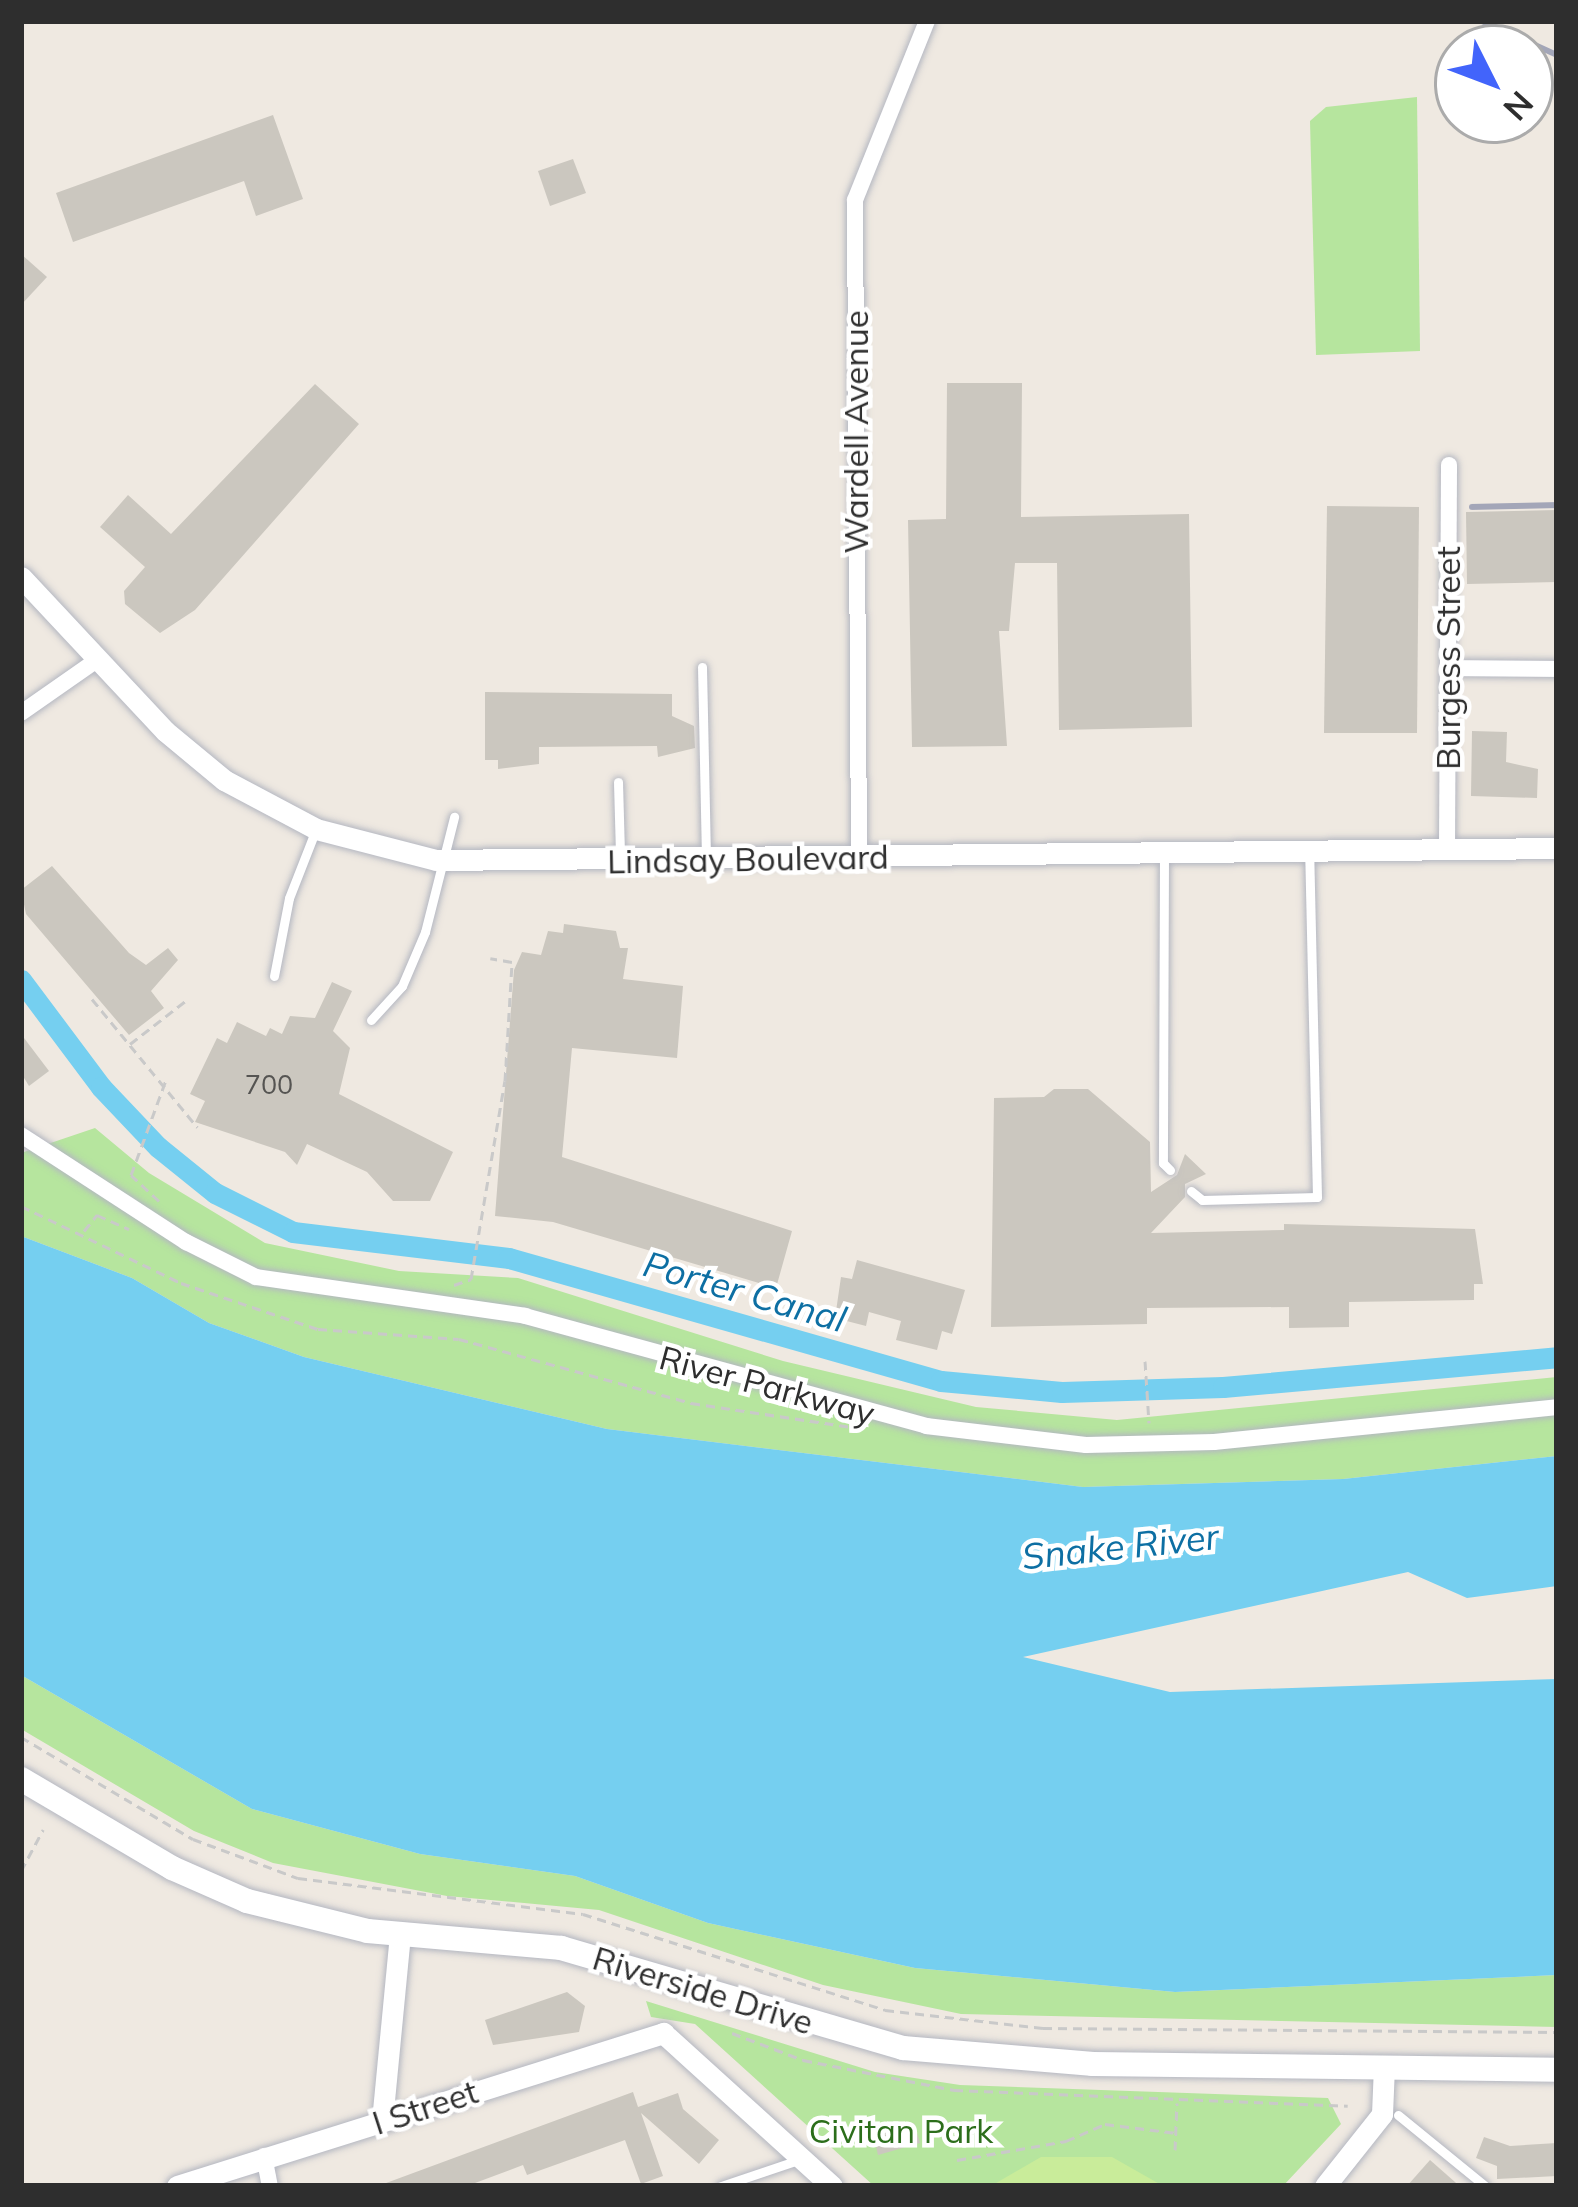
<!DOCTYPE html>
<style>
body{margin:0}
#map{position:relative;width:1578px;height:2207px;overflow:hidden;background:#efe9e1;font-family:Mulish,sans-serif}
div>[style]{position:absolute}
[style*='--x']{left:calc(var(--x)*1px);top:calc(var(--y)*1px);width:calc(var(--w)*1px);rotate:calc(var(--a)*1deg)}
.green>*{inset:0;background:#b6e59e}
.pitch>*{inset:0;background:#c9ec9a}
.water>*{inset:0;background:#75cff0}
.canal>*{height:21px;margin:-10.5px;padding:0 10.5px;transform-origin:10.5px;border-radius:10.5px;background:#75cff0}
.building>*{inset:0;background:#cbc7bf}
.path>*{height:3px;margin-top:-1.5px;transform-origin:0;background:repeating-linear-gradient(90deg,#c9c9c9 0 9px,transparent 0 15px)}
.roads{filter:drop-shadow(0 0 3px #b4b7c1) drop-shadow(0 0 3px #b4b7c1)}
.service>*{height:9px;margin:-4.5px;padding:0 4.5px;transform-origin:4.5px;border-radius:4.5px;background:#fff}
.minor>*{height:16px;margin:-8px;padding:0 8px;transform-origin:8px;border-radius:8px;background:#fff}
.tertiary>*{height:21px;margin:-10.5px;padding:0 10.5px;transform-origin:10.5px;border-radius:10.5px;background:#fff}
.secondary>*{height:24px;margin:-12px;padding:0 12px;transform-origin:12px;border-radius:12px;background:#fff}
.rail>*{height:6px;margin:-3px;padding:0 3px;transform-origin:3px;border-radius:3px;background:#a3a6b8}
span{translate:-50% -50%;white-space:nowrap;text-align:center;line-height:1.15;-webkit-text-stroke:9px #fff;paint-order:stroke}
.number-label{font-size:27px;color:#555452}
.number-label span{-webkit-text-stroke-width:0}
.street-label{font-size:33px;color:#2e2e2e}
.park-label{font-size:33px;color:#2c6e1b}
.water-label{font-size:36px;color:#0d6fa3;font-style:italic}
.frame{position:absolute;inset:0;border:24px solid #2e2e2e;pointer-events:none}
.north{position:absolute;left:1434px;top:24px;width:120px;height:120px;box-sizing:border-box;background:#fff;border:3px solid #ababab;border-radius:50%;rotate:132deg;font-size:33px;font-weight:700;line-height:48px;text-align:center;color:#2e2e2e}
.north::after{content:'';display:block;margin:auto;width:42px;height:54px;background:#4264fb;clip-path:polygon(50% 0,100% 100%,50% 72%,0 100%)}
</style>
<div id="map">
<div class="green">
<div style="clip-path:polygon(1417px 97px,1420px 351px,1316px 355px,1310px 121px,1326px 107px)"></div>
<div style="clip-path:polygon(95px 1128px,149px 1173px,265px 1243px,399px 1271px,518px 1278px,783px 1361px,976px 1407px,1117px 1420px,1557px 1377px,1557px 1456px,1343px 1479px,1083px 1487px,607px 1429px,304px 1357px,209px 1323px,132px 1278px,21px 1236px,21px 1153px)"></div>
<div style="clip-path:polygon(21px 1675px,252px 1809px,420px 1854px,575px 1876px,708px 1923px,915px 1968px,1175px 1992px,1557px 1975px,1557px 2027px,961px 2014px,823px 1985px,599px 1910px,447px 1896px,273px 1863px,194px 1831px,21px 1729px)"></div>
<div style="clip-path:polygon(646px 2001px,875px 2072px,960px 2085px,1328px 2098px,1341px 2124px,1283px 2186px,874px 2186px,695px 2024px,651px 2017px)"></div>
</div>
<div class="pitch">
<div style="clip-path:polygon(1041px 2157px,1112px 2157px,1163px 2186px,991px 2186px)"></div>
</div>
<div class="water">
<div style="clip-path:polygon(21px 1236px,132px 1278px,209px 1323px,304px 1357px,607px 1429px,1083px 1487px,1343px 1479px,1557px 1456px,1557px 1586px,1467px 1598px,1408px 1572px,1023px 1657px,1170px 1692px,1557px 1679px,1557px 1975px,1175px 1992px,915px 1968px,708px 1923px,575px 1876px,420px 1854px,252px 1809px,21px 1675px)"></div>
</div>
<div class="canal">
<div style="--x:21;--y:980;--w:134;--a:53.2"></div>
<div style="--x:101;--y:1087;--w:83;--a:46.5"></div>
<div style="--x:158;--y:1147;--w:73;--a:38.9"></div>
<div style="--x:215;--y:1193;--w:87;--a:26.6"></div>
<div style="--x:293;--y:1232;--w:218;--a:6.9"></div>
<div style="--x:509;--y:1258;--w:449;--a:15.9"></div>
<div style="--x:941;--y:1381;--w:121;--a:5.2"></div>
<div style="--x:1062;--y:1392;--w:161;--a:-1.8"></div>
<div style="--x:1223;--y:1387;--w:335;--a:-5.1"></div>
</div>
<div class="building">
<div style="clip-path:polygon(273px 115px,303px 199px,256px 216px,244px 181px,73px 242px,56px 193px)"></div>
<div style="clip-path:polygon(573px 159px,586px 193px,550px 206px,538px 171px)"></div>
<div style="clip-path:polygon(21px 254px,47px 277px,21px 305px)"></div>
<div style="clip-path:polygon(947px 383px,1022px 383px,1021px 517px,1189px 514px,1192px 727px,1059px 730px,1057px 563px,1015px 563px,1009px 631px,999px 631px,1007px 746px,912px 747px,908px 520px,946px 519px)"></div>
<div style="clip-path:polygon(315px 384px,359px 424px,195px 610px,160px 633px,125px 604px,124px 591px,145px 567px,100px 527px,128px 495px,171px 534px)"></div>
<div style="clip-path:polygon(1327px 506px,1419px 507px,1417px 733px,1324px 733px)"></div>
<div style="clip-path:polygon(1557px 510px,1557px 582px,1467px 584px,1466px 512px)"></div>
<div style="clip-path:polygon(485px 692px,672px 694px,672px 716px,694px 726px,695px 748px,658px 757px,657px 746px,539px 747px,539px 764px,498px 769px,498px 760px,485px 760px)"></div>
<div style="clip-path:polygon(1472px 731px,1507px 732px,1506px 762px,1538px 769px,1537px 798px,1471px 796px)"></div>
<div style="clip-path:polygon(52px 866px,129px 953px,146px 965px,168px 948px,178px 960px,151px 991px,164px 1008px,129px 1035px,26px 914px,21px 890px)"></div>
<div style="clip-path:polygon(564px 924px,616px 931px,620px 948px,628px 948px,623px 979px,683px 986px,677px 1058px,572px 1048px,562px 1157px,792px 1231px,776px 1288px,553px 1222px,495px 1216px,514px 970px,522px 952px,541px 955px,548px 931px,563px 933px)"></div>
<div style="clip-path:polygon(332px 982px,352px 991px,333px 1031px,350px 1048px,339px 1094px,453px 1152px,430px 1201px,393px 1201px,367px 1172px,307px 1144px,297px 1165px,285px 1152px,195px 1122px,205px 1101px,190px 1094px,217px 1038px,227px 1043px,237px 1022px,266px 1036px,270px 1028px,282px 1034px,290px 1016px,315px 1018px)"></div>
<div style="clip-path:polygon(21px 1034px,49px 1071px,29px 1086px,21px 1073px)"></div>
<div style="clip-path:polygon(1054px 1089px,1088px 1089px,1150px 1142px,1151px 1192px,1177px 1175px,1185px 1154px,1206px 1174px,1185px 1184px,1185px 1197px,1151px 1233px,1284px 1230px,1284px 1224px,1475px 1229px,1483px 1284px,1474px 1284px,1474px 1300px,1349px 1302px,1349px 1327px,1289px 1328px,1289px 1307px,1147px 1308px,1147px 1324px,991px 1327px,994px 1098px,1044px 1097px)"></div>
<div style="clip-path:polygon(857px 1260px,965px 1290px,952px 1334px,942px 1331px,937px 1350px,896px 1340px,901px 1321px,869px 1312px,866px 1326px,835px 1318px,841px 1277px,852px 1279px)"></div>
<div style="clip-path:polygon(567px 1992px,585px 2006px,579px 2032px,493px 2045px,485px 2020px)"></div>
<div style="clip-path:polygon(633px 2092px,638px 2107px,678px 2093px,683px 2109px,719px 2140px,699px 2164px,641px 2113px,663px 2176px,641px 2184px,625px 2140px,527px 2175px,523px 2165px,467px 2186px,378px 2186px)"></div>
<div style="clip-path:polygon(914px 2123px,920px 2143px,878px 2155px,873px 2134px)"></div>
<div style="clip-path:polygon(1484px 2137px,1510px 2146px,1557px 2143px,1557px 2176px,1497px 2179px,1497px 2166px,1476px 2158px)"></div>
<div style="clip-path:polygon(1430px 2160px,1455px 2182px,1459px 2186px,1407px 2186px)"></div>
</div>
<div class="path">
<div style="--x:92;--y:999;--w:166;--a:50.6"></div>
<div style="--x:130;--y:1044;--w:73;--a:-37.8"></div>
<div style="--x:159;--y:1201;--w:38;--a:-137"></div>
<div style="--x:131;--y:1175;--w:101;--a:-69.8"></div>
<div style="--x:21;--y:1206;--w:178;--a:25.7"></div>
<div style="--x:181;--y:1283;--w:145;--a:18.6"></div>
<div style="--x:318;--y:1329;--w:141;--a:4.1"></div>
<div style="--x:459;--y:1339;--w:241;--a:15.4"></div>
<div style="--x:691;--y:1403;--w:169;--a:8.5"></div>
<div style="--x:84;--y:1231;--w:21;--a:-51"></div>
<div style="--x:97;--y:1215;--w:35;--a:24"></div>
<div style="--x:454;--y:1285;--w:18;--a:-19"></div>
<div style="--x:471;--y:1279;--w:201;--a:-80.3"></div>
<div style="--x:505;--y:1081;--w:119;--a:-86.6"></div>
<div style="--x:512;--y:962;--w:22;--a:-170"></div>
<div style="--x:1145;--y:1361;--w:62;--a:86.3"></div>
<div style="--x:21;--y:1737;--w:200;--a:30.7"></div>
<div style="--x:193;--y:1839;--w:112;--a:20.4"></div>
<div style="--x:298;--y:1878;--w:287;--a:7.2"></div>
<div style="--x:583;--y:1914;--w:317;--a:17.6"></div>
<div style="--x:885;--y:2010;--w:159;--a:6.5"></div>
<div style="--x:1043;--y:2028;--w:514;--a:0.45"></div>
<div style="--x:21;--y:1871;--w:47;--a:-61.8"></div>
<div style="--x:732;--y:2033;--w:76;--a:20.8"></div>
<div style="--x:803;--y:2060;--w:154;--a:11.2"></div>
<div style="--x:954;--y:2090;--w:394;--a:2.3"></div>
<div style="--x:1175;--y:2150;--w:47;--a:-87.6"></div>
<div style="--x:957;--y:2160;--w:111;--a:-9.9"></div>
<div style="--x:1066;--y:2141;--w:43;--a:-23.6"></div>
<div style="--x:1105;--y:2124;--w:72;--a:7.2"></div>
</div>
<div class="roads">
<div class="service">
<div style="--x:702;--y:667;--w:188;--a:88.8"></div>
<div style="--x:618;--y:782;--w:73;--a:88.4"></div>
<div style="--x:1164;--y:854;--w:309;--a:90.2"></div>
<div style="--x:1163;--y:1163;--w:10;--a:45"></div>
<div style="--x:274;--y:976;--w:79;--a:-79.1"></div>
<div style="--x:289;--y:898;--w:74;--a:-68.6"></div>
<div style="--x:371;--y:1020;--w:46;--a:-47.6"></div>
<div style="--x:402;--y:986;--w:59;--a:-66.9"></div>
<div style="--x:425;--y:932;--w:119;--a:-75.8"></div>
<div style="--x:1191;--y:1191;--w:14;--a:39"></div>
<div style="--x:1202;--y:1200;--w:115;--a:-1.5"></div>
<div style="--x:1317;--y:1197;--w:345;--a:-91.3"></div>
<div style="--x:1398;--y:2115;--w:112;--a:39.2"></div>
<div style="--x:721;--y:2186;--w:84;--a:-18.6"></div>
</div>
<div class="minor">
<div style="--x:1448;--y:668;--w:109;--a:0.5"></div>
<div style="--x:21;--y:713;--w:93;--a:-34.9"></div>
<div style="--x:1447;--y:850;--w:385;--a:-89.7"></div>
<div style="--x:859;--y:858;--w:658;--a:-90.35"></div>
<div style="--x:855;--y:200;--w:193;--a:-68.1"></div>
<div style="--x:21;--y:1135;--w:197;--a:33"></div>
<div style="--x:186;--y:1242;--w:78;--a:26.6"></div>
<div style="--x:256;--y:1277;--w:272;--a:8.2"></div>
<div style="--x:525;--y:1316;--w:416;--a:15.3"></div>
<div style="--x:926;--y:1426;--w:161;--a:6.8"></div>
<div style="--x:1086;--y:1445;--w:128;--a:-1.3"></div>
<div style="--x:1214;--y:1442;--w:345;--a:-5.8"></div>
<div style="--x:264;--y:2156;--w:31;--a:79"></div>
</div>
<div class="tertiary">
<div style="--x:21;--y:577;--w:211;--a:46.9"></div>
<div style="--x:165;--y:731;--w:77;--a:39.7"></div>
<div style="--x:224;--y:780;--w:104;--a:28"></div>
<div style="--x:316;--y:829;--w:124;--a:14.5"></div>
<div style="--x:436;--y:860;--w:1121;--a:-0.61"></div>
<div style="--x:382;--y:2121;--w:188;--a:-84.5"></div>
<div style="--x:177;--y:2186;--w:510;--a:-17.47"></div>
<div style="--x:663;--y:2033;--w:228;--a:42.2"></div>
<div style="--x:1325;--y:2186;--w:92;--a:-51.6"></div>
<div style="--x:1382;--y:2114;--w:48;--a:-87.6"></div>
</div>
<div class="secondary">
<div style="--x:21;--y:1779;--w:175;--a:30.5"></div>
<div style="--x:172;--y:1868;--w:82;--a:23.7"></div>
<div style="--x:247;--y:1901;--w:125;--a:13.9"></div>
<div style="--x:368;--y:1931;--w:194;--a:5"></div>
<div style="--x:561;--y:1948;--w:356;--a:16.3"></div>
<div style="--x:903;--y:2048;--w:191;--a:4.8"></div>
<div style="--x:1093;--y:2064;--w:464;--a:0.7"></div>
</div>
</div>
<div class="rail">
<div style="--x:1482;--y:21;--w:82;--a:24.4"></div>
<div style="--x:1472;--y:507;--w:85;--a:-1.3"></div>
</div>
<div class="number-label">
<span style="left:269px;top:1085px">700</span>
</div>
<div class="street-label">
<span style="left:856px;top:432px;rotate:-90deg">Wardell Avenue</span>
<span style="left:1448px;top:658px;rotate:-90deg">Burgess Street</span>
<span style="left:748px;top:859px;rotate:-1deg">Lindsay Boulevard</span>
<span style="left:767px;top:1385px;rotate:15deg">River Parkway</span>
<span style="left:703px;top:1990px;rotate:17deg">Riverside Drive</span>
<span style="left:425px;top:2107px;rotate:-18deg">I Street</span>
</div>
<div class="park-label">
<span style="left:901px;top:2131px">Civitan Park</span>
</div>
<div class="water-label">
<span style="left:745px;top:1291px;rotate:16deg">Porter Canal</span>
<span style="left:1120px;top:1546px;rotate:-6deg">Snake River</span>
</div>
<div class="frame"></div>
<div class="north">N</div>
</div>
